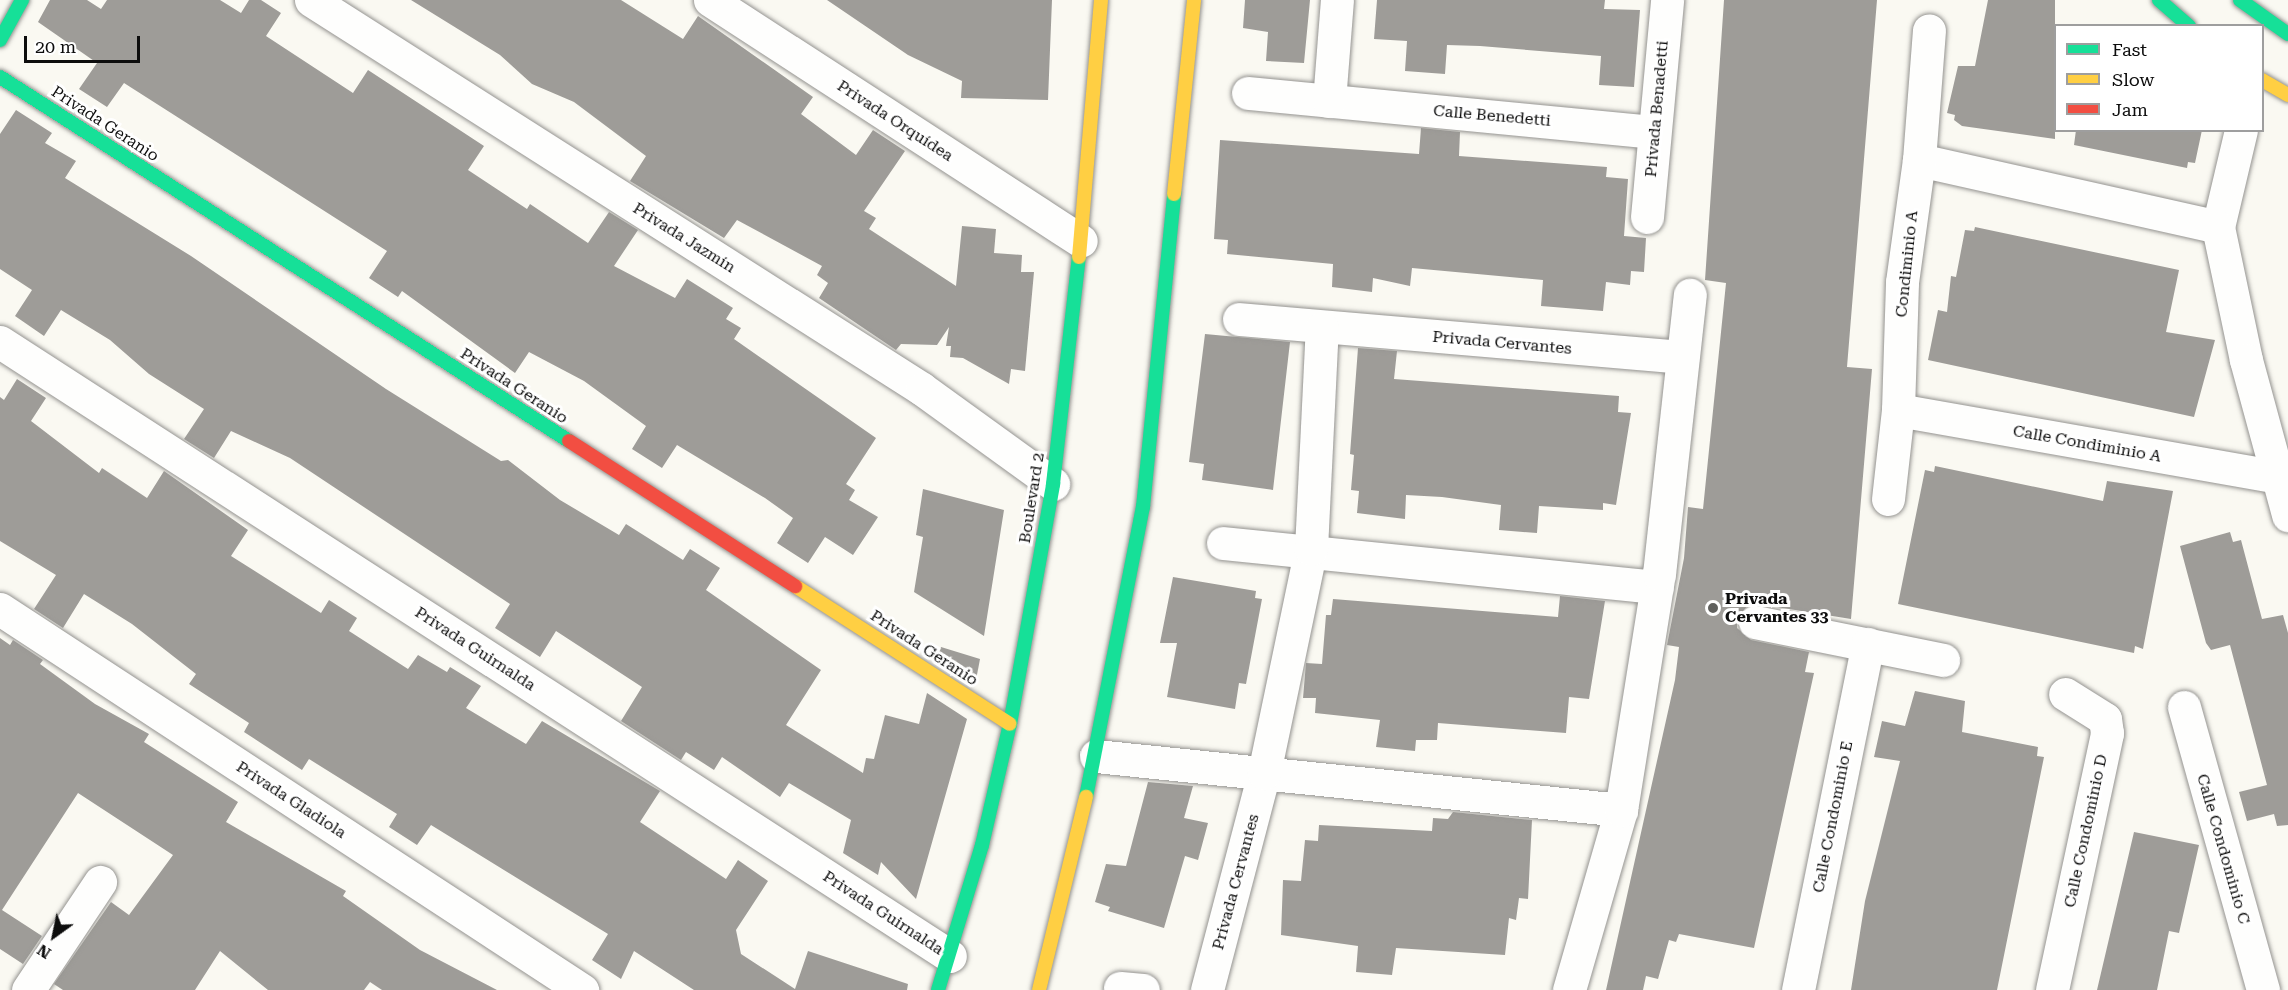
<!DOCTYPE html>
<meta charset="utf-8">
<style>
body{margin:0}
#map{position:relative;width:2288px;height:990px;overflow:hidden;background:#faf9f2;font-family:"Roboto Serif",serif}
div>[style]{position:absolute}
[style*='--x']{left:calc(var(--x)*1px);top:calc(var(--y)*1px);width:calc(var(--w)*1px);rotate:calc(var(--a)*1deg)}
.building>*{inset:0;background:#9e9c98}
.roads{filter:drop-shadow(0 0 2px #949390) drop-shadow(0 0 2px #949390)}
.street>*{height:33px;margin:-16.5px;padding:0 16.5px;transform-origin:16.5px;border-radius:16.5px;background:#fefefd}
.fast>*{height:14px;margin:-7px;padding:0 7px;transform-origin:7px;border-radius:7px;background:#16e098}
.slow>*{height:14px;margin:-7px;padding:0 7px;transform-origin:7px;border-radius:7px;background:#ffcf43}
.jam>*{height:14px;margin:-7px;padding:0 7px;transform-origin:7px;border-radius:7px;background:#f24e42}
.dots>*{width:16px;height:16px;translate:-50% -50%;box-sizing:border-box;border:3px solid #fff;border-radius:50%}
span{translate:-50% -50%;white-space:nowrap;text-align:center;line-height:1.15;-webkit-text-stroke:6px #fff;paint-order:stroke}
.street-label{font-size:16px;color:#0d0d0d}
.poi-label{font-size:16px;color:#0d0d0d;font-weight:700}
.left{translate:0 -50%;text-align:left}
.legend{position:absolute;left:2054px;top:24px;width:210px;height:108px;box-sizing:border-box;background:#fff;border:2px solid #9e9e9e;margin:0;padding:8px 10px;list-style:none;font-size:18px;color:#0d0d0d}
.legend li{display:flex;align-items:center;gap:12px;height:30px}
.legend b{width:30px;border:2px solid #9e9e9e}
.north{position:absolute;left:24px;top:906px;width:60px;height:60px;-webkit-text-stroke:4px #fff;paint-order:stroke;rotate:213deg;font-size:16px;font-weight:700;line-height:24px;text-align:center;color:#0d0d0d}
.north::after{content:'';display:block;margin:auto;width:21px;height:27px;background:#0d0d0d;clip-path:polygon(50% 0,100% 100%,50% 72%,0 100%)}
.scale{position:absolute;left:24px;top:36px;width:116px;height:27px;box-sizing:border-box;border:3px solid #0d0d0d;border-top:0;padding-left:8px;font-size:18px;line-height:21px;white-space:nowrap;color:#0d0d0d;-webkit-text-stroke:4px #fff;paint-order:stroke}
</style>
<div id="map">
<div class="building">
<div style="clip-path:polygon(50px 0,87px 0,101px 9px,107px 0,220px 0,241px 13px,249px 0,261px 0,281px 13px,266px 36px,353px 93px,368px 70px,484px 146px,468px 170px,527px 209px,530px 204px,588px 243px,609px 212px,638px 230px,614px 266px,675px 298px,687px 279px,733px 308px,726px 319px,741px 328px,734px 339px,876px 438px,846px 484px,855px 490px,849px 500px,878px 517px,853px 555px,825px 537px,808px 563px,777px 543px,793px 518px,765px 498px,677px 445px,662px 468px,632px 449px,646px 426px,584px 381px,529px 352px,515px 373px,402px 291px,398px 297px,369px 278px,387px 251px,124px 83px,107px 107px,79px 89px,97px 63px,38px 22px)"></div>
<div style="clip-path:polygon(411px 0,621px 0,683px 39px,698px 16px,813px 97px,801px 114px,856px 155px,873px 130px,905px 151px,864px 211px,876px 218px,869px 229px,956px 286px,962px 226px,996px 229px,994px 253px,1022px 255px,1021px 272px,1034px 272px,1025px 371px,1011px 369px,1009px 384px,963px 358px,950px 357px,951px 346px,946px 346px,949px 327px,937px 345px,901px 344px,896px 350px,819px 298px,828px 283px,817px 275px,822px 266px,737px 220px,724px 238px,630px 181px,646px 156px,574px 102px,532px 84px,500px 55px)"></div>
<div style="clip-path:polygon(827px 0,1052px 0,1048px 100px,961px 98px,962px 81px,908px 55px)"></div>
<div style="clip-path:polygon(1245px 0,1310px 0,1304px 63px,1266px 61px,1268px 32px,1243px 28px)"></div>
<div style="clip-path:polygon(1377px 0,1605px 0,1604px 9px,1640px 10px,1634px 87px,1599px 85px,1601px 56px,1480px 46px,1447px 45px,1445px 74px,1405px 71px,1407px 41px,1374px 39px)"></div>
<div style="clip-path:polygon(1724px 0,1877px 0,1847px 367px,1872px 369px,1851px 619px,1758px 604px,1749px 604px,1737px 618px,1737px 628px,1751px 640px,1809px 652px,1805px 672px,1814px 673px,1754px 948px,1679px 934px,1676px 942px,1669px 940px,1658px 979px,1646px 976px,1643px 990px,1606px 990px,1675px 680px,1679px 647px,1667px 645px,1684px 558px,1688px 507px,1703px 509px,1726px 283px,1705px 280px)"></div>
<div style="clip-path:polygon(1988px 0,2055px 0,2055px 139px,1962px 126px,1954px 120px,1955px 115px,1947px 113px,1958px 66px,1975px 66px)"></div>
<div style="clip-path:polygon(16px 110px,52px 133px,45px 143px,76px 161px,65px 178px,191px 256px,386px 389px,501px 461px,508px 460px,560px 500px,619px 535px,626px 524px,683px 560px,690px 549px,720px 568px,706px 590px,821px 670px,786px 725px,863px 773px,866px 758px,874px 759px,885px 715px,919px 724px,927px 693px,967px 719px,916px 899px,881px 862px,878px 875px,843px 853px,851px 820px,789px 783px,780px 797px,722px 757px,714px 770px,686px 752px,681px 760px,621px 721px,642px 687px,556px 631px,540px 657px,495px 628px,510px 604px,290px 458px,231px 431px,214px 458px,184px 439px,204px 409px,149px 374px,110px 340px,61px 310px,44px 336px,15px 316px,32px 290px,0 269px,0 134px)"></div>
<div style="clip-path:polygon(1421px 128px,1460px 132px,1459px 156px,1607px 167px,1606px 177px,1628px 179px,1624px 236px,1646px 238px,1644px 272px,1631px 271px,1630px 285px,1606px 282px,1603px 311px,1541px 306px,1543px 280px,1412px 268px,1410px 286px,1373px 278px,1372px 292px,1332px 287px,1333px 264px,1227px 254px,1228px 240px,1214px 239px,1220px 140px,1419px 154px)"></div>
<div style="clip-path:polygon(2076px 130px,2202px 130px,2195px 163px,2188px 162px,2187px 168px,2074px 145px)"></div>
<div style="clip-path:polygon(1975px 227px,2179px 270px,2166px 332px,2215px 340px,2194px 417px,1928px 360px,1938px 310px,1947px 312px,1951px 276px,1956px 277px,1965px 230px,1974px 231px)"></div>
<div style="clip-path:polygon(1205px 334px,1290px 342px,1273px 490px,1202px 480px,1204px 464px,1189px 462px)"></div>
<div style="clip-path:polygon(1358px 348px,1397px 351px,1394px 379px,1619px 396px,1618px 412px,1631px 413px,1616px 505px,1603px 503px,1603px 510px,1539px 506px,1537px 533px,1499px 530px,1501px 505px,1442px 497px,1406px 495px,1405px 519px,1357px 513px,1359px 491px,1351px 490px,1354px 455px,1350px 454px)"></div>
<div style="clip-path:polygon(17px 379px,46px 398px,31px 421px,99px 473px,102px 468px,147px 498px,164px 471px,248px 530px,231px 556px,321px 613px,329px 600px,357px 618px,349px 631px,408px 669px,418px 655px,447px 672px,450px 667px,481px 686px,466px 708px,526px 744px,542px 721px,660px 791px,640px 822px,726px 879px,738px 860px,768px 881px,736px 930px,741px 954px,795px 989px,808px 951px,908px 984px,907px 990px,694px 990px,634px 951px,621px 979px,592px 960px,608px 934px,431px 825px,417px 845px,389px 827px,397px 814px,309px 759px,302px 770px,244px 732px,249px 723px,189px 684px,196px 674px,132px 624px,84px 594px,63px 628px,34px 609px,56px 575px,0 541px,0 397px,4px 400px)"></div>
<div style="clip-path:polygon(1935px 466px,2103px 501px,2107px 481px,2173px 491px,2143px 649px,2135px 646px,2134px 653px,1898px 604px,1925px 470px,1934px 472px)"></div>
<div style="clip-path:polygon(923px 489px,1004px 510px,984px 636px,914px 592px,923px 537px,916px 535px)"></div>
<div style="clip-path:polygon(2230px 532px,2233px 542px,2241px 540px,2262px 619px,2283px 615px,2288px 633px,2288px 825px,2277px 826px,2274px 814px,2247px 821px,2239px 792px,2267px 785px,2230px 645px,2211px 650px,2206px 643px,2180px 546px)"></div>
<div style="clip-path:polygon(1173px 577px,1256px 591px,1255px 598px,1262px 599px,1246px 684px,1239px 683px,1235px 709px,1167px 697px,1177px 643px,1160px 643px)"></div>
<div style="clip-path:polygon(1560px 596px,1605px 601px,1589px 699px,1569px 697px,1566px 733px,1438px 723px,1437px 740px,1416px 740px,1415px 751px,1376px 747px,1380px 720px,1315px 713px,1316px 698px,1303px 698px,1306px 663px,1322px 664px,1326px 615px,1331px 615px,1333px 599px,1558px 617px)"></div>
<div style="clip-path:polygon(0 638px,10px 645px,13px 640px,43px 660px,40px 664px,95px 704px,149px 734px,144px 742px,238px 802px,226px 822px,346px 891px,343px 896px,420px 950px,497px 990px,382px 990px,370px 982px,364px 990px,268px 990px,220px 951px,195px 990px,63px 990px,54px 984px,111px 902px,129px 915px,173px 855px,78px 793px,2px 910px,42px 936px,23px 964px,0 949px)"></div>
<div style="clip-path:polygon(941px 647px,980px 659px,976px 680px,938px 656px)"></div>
<div style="clip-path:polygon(1915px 691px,1965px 701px,1962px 732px,2038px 747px,2037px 756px,2044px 757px,1997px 990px,1851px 990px,1865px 901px,1900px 761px,1874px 757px,1882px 721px,1905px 726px)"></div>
<div style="clip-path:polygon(1148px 782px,1193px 786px,1184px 818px,1208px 823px,1198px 860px,1185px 856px,1164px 928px,1108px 911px,1110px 907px,1095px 902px,1106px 864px,1126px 866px)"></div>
<div style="clip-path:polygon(1453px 812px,1532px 820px,1528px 899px,1519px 898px,1516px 920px,1509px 918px,1505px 955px,1396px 948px,1392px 975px,1356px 972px,1358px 946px,1281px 935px,1283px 880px,1301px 881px,1305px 840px,1318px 841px,1319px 825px,1432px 831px,1433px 818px,1448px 819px)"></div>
<div style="clip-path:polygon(2134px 832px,2199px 845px,2179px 933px,2169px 931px,2157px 990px,2097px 990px)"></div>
</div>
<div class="roads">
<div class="street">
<div style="--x:311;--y:0;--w:724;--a:32.48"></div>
<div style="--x:922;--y:389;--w:162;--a:35.9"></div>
<div style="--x:710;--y:0;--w:442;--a:33"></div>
<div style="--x:1248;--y:93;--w:408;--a:5.5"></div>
<div style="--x:1329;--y:101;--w:101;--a:-85.5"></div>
<div style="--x:2241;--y:130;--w:100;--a:103.3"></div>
<div style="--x:2218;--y:227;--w:136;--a:78.1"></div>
<div style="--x:2246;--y:360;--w:161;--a:74.8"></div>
<div style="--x:1919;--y:160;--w:306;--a:12.6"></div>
<div style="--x:1647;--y:217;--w:218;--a:-84.7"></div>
<div style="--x:1239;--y:319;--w:445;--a:4.9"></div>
<div style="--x:0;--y:342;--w:1131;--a:32.88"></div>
<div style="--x:1898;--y:410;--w:385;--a:10"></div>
<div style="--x:1888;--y:499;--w:90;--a:-83.6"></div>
<div style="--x:1898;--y:410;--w:128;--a:-88.2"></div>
<div style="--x:1902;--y:282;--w:123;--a:-82.1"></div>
<div style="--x:1919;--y:160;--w:130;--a:-85.6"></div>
<div style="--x:1223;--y:543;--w:436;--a:5.8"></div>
<div style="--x:0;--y:609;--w:696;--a:33.21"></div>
<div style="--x:1755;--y:622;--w:192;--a:11.4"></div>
<div style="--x:2184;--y:707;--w:294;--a:74.4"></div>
<div style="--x:1096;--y:756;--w:528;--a:5.87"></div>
<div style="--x:1120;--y:988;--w:23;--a:5"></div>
<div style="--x:28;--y:990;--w:130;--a:-56.3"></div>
<div style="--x:1207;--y:990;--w:224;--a:-75.3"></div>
<div style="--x:1264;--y:773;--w:229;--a:-78.2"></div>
<div style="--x:1311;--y:549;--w:221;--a:-87.2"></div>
<div style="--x:1569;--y:990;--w:187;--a:-73.9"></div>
<div style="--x:1621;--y:810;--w:239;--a:-80.9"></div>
<div style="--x:1659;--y:574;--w:281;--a:-83.7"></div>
<div style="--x:1798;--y:990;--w:353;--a:-78.6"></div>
<div style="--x:2052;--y:990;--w:263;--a:-77.9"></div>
<div style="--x:2107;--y:733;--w:14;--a:-98"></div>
<div style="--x:2105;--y:719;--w:47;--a:-148"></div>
</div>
<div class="fast">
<div style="--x:2159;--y:0;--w:40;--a:41"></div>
<div style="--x:2240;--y:0;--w:59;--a:35.3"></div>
<div style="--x:0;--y:40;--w:46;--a:-61.2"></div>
<div style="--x:0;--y:77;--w:675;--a:32.61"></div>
<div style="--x:1086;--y:797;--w:296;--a:-78.9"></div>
<div style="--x:1143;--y:507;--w:315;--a:-84.3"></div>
<div style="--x:938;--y:990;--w:152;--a:-73.1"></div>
<div style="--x:982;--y:845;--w:124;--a:-77"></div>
<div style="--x:1010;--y:724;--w:244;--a:-79.8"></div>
<div style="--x:1053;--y:484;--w:228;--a:-83.5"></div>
</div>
<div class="slow">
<div style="--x:2262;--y:80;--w:30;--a:30"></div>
<div style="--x:1174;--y:194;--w:195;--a:-84.1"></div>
<div style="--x:1079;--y:257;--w:258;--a:-85.1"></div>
<div style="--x:795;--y:586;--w:255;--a:32.7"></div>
<div style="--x:1039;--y:990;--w:199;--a:-76.3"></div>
</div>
<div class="jam">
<div style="--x:569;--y:441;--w:269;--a:32.7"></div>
</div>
</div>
<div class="dots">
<div style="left:1713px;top:608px;background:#60605d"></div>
</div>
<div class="street-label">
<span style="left:1657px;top:109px;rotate:-85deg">Privada Benadetti</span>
<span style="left:1492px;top:116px;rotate:5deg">Calle Benedetti</span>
<span style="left:895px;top:121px;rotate:33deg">Privada Orquídea</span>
<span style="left:105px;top:124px;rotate:33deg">Privada Geranio</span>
<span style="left:684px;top:238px;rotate:32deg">Privada Jazmín</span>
<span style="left:1907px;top:264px;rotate:-84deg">Condiminio A</span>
<span style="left:1502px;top:343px;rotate:5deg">Privada Cervantes</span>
<span style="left:514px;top:386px;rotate:33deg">Privada Geranio</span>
<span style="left:2087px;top:444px;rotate:10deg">Calle Condiminio A</span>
<span style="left:1032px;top:498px;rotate:-81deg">Boulevard 2</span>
<span style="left:924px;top:648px;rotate:33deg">Privada Geranio</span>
<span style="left:475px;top:649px;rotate:33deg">Privada Guirnalda</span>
<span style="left:291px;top:800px;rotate:33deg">Privada Gladiola</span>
<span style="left:1833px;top:817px;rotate:-79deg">Calle Condominio E</span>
<span style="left:2086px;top:831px;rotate:-78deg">Calle Condominio D</span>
<span style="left:2223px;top:849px;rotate:74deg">Calle Condominio C</span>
<span style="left:1236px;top:882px;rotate:-75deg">Privada Cervantes</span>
<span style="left:883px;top:913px;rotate:33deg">Privada Guirnalda</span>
</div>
<div class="poi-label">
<span class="left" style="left:1725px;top:608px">Privada<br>Cervantes 33</span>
</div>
<ul class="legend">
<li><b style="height:8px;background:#16e098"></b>Fast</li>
<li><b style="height:8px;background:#ffcf43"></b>Slow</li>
<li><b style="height:8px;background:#f24e42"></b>Jam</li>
</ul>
<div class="north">N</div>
<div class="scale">20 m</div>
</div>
